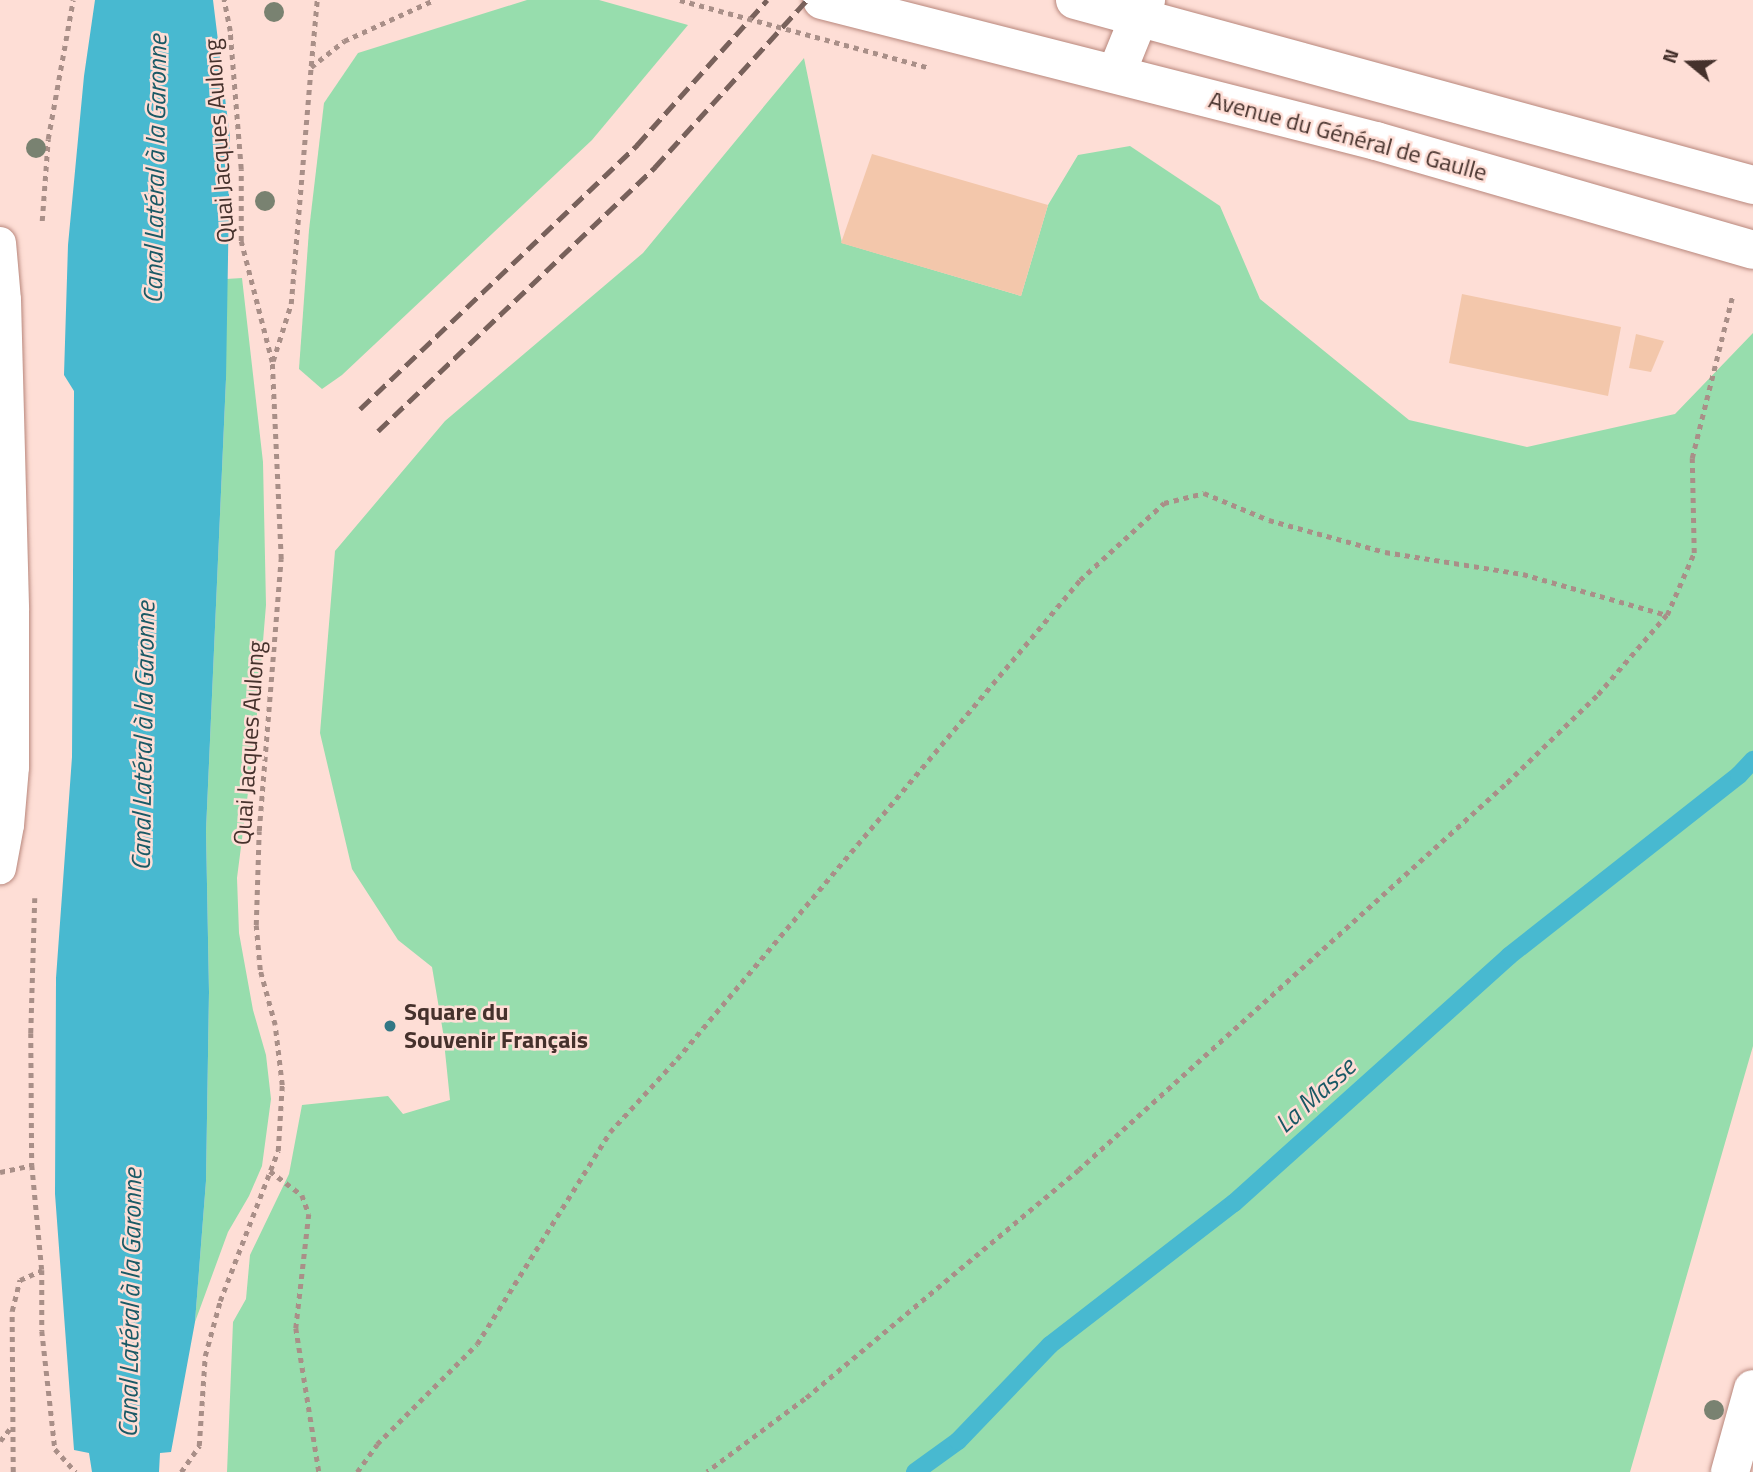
<!DOCTYPE html>
<meta charset="utf-8">
<style>
body{margin:0}
#map{position:relative;width:1753px;height:1472px;overflow:hidden;background:#feded6;font-family:"Titillium Web",sans-serif}
div>[style]{position:absolute}
[style*='--x']{left:calc(var(--x)*1px);top:calc(var(--y)*1px);width:calc(var(--w)*1px);rotate:calc(var(--a)*1deg)}
.green>*{inset:0;background:#97ddad}
.water>*{inset:0;background:#48b9d0}
.stream>*{height:18px;margin:-9px;padding:0 9px;transform-origin:9px;border-radius:9px;background:#48b9d0}
.building>*{inset:0;background:#f3c7ab}
.path>*{height:4.5px;margin-top:-2.25px;transform-origin:0;background:repeating-linear-gradient(90deg,#a98f88 0 5px,transparent 0 10px)}
.roads{filter:drop-shadow(0 0 2px #b8877c) drop-shadow(0 0 2px #b8877c)}
.lane>*{height:32px;margin:-16px;padding:0 16px;transform-origin:16px;border-radius:16px;background:#fff}
.street>*{height:38px;margin:-19px;padding:0 19px;transform-origin:19px;border-radius:19px;background:#fff}
.secondary>*{height:38px;margin:-19px;padding:0 19px;transform-origin:19px;border-radius:19px;background:#fff}
.rail>*{height:5px;margin-top:-2.5px;transform-origin:0;background:repeating-linear-gradient(90deg,#78615b 0 14px,transparent 0 21px)}
.path-bridge>*{height:4.5px;margin-top:-2.25px;transform-origin:0;background:repeating-linear-gradient(90deg,#a98f88 0 5px,transparent 0 10px)}
.trees>*{width:20px;height:20px;margin:-10px;border-radius:50%;background:#798271}
.dots>*{width:19px;height:19px;translate:-50% -50%;box-sizing:border-box;border:4px solid #feded6;border-radius:50%}
span{translate:-50% -50%;white-space:nowrap;text-align:center;line-height:1.15;-webkit-text-stroke:5px #feded6;paint-order:stroke}
.street-label{font-size:24px;color:#45312c}
.poi-label{font-size:24px;color:#45312c;font-weight:700}
.left{translate:0 -50%;text-align:left}
.water-label{font-size:26px;color:#1a5965;font-style:italic}
.north{position:absolute;left:1655px;top:28px;width:70px;height:70px;-webkit-text-stroke:5px #feded6;paint-order:stroke;rotate:289deg;font-size:19px;font-weight:700;line-height:28px;text-align:center;color:#45312c}
.north::after{content:'';display:block;margin:auto;width:24px;height:32px;background:#45312c;clip-path:polygon(50% 0,100% 100%,50% 72%,0 100%)}
</style>
<div id="map">
<div class="green">
<div style="clip-path:polygon(527px 0,599px 0,688px 25px,592px 140px,342px 375px,322px 389px,299px 369px,309px 230px,324px 103px,358px 53px)"></div>
<div style="clip-path:polygon(804px 58px,842px 243px,1021px 296px,1048px 205px,1078px 155px,1130px 146px,1220px 206px,1260px 299px,1409px 420px,1527px 447px,1675px 414px,1753px 333px,1753px 1046px,1630px 1472px,227px 1472px,233px 1322px,246px 1299px,250px 1255px,289px 1174px,302px 1105px,388px 1096px,403px 1114px,450px 1100px,443px 1032px,432px 967px,398px 940px,352px 869px,320px 733px,335px 551px,445px 421px,643px 253px)"></div>
<div style="clip-path:polygon(242px 278px,263px 462px,266px 605px,255px 738px,237px 878px,239px 933px,253px 1010px,266px 1055px,271px 1099px,262px 1166px,249px 1196px,228px 1232px,195px 1322px,206px 1181px,209px 992px,206px 831px,226px 379px,226px 279px)"></div>
</div>
<div class="water">
<div style="clip-path:polygon(95px 0,213px 0,230px 138px,226px 379px,206px 831px,209px 992px,206px 1181px,195px 1322px,171px 1452px,160px 1453px,159px 1472px,92px 1472px,89px 1453px,74px 1450px,55px 1194px,56px 978px,72px 757px,74px 391px,64px 375px,68px 245px,84px 76px)"></div>
</div>
<div class="stream">
<div style="--x:915;--y:1472;--w:53;--a:-35.8"></div>
<div style="--x:958;--y:1441;--w:133;--a:-46.2"></div>
<div style="--x:1050;--y:1345;--w:232;--a:-37.7"></div>
<div style="--x:1234;--y:1203;--w:370;--a:-41.9"></div>
<div style="--x:1509;--y:956;--w:293;--a:-38.2"></div>
<div style="--x:1739;--y:775;--w:21;--a:-47"></div>
</div>
<div class="building">
<div style="clip-path:polygon(872px 154px,1048px 205px,1021px 296px,841px 243px)"></div>
<div style="clip-path:polygon(1462px 294px,1621px 327px,1608px 396px,1449px 363px)"></div>
<div style="clip-path:polygon(1636px 334px,1664px 341px,1651px 372px,1629px 368px)"></div>
</div>
<div class="path">
<div style="--x:311;--y:66;--w:66;--a:-84.8"></div>
<div style="--x:42;--y:221;--w:82;--a:-85.8"></div>
<div style="--x:48;--y:139;--w:141;--a:-79.8"></div>
<div style="--x:273;--y:361;--w:60;--a:-72.5"></div>
<div style="--x:291;--y:304;--w:238;--a:-85.2"></div>
<div style="--x:311;--y:67;--w:42;--a:-38.2"></div>
<div style="--x:344;--y:41;--w:99;--a:-24.5"></div>
<div style="--x:1667;--y:615;--w:68;--a:-66.5"></div>
<div style="--x:1694;--y:553;--w:95;--a:-91.2"></div>
<div style="--x:1692;--y:458;--w:169;--a:-76"></div>
<div style="--x:35;--y:898;--w:135;--a:91.7"></div>
<div style="--x:31;--y:1033;--w:132;--a:89.6"></div>
<div style="--x:32;--y:1165;--w:105;--a:84.6"></div>
<div style="--x:42;--y:1270;--w:61;--a:90"></div>
<div style="--x:42;--y:1331;--w:119;--a:83.7"></div>
<div style="--x:55;--y:1449;--w:31;--a:48"></div>
<div style="--x:270;--y:1171;--w:40;--a:37"></div>
<div style="--x:302;--y:1195;--w:20;--a:70"></div>
<div style="--x:309;--y:1214;--w:115;--a:96.5"></div>
<div style="--x:296;--y:1328;--w:146;--a:80.9"></div>
<div style="--x:0;--y:1172;--w:33;--a:-12"></div>
<div style="--x:0;--y:1441;--w:19;--a:-51"></div>
<div style="--x:13;--y:1472;--w:161;--a:-90.4"></div>
<div style="--x:12;--y:1311;--w:32;--a:-76"></div>
<div style="--x:20;--y:1280;--w:24;--a:-24"></div>
<div style="--x:181;--y:1472;--w:32;--a:-55"></div>
<div style="--x:199;--y:1446;--w:90;--a:-86.2"></div>
<div style="--x:205;--y:1356;--w:57;--a:-74.7"></div>
<div style="--x:220;--y:1301;--w:161;--a:-68.9"></div>
<div style="--x:278;--y:1151;--w:66;--a:-86.5"></div>
<div style="--x:282;--y:1085;--w:60;--a:-96.7"></div>
<div style="--x:275;--y:1025;--w:57;--a:-105.3"></div>
<div style="--x:260;--y:970;--w:45;--a:-95.1"></div>
<div style="--x:256;--y:925;--w:94;--a:-88.2"></div>
<div style="--x:259;--y:831;--w:273;--a:-85.4"></div>
<div style="--x:281;--y:559;--w:197;--a:-92.6"></div>
<div style="--x:272;--y:362;--w:125;--a:-104.4"></div>
<div style="--x:241;--y:241;--w:72;--a:-90"></div>
<div style="--x:241;--y:169;--w:138;--a:-94.6"></div>
<div style="--x:230;--y:31;--w:32;--a:-101"></div>
<div style="--x:357;--y:1472;--w:34;--a:-54"></div>
<div style="--x:377;--y:1444;--w:141;--a:-45"></div>
<div style="--x:477;--y:1344;--w:250;--a:-57.9"></div>
<div style="--x:610;--y:1132;--w:99;--a:-47.5"></div>
<div style="--x:677;--y:1059;--w:626;--a:-49.92"></div>
<div style="--x:1080;--y:580;--w:114;--a:-42.5"></div>
<div style="--x:1164;--y:503;--w:41;--a:-14"></div>
<div style="--x:1204;--y:493;--w:70;--a:22.6"></div>
<div style="--x:1269;--y:520;--w:120;--a:15.4"></div>
<div style="--x:1385;--y:552;--w:140;--a:9.1"></div>
<div style="--x:1523;--y:574;--w:150;--a:15.9"></div>
<div style="--x:1667;--y:615;--w:107;--a:130.8"></div>
<div style="--x:1597;--y:696;--w:128;--a:135.9"></div>
<div style="--x:1505;--y:785;--w:574;--a:137.89"></div>
<div style="--x:1079;--y:1170;--w:357;--a:140.1"></div>
<div style="--x:805;--y:1399;--w:122;--a:143.3"></div>
</div>
<div class="roads">
<div class="lane">
<div style="--x:0;--y:243;--w:57;--a:85"></div>
<div style="--x:5;--y:300;--w:310;--a:88.5"></div>
<div style="--x:13;--y:610;--w:157;--a:90"></div>
<div style="--x:13;--y:767;--w:58;--a:94.9"></div>
<div style="--x:8;--y:825;--w:44;--a:100.5"></div>
</div>
<div class="street">
<div style="--x:1116;--y:74;--w:80;--a:-67.9"></div>
<div style="--x:1730;--y:1472;--w:86;--a:-74.5"></div>
</div>
<div class="secondary">
<div style="--x:822;--y:0;--w:572;--a:14.28"></div>
<div style="--x:1376;--y:141;--w:392;--a:16.1"></div>
<div style="--x:1075;--y:0;--w:703;--a:15.26"></div>
</div>
</div>
<div class="rail">
<div style="--x:360;--y:409;--w:383;--a:-43.6"></div>
<div style="--x:637;--y:145;--w:195;--a:-48.1"></div>
<div style="--x:378;--y:431;--w:383;--a:-43.6"></div>
<div style="--x:655;--y:167;--w:226;--a:-47.7"></div>
</div>
<div class="path-bridge">
<div style="--x:680;--y:0;--w:256;--a:15.2"></div>
</div>
<div class="trees">
<div style="left:274px;top:12px"></div>
<div style="left:36px;top:148px"></div>
<div style="left:265px;top:201px"></div>
<div style="left:1714px;top:1410px"></div>
</div>
<div class="dots">
<div style="left:390px;top:1026px;background:#327785"></div>
</div>
<div class="street-label">
<span style="left:1348px;top:136px;rotate:15deg">Avenue du Général de Gaulle</span>
<span style="left:219px;top:141px;rotate:-94deg">Quai Jacques Aulong</span>
<span style="left:249px;top:743px;rotate:-86deg">Quai Jacques Aulong</span>
</div>
<div class="poi-label">
<span class="left" style="left:404px;top:1026px">Square du<br>Souvenir Français</span>
</div>
<div class="water-label">
<span style="left:155px;top:169px;rotate:-89deg">Canal Latéral à la Garonne</span>
<span style="left:143px;top:736px;rotate:-89deg">Canal Latéral à la Garonne</span>
<span style="left:1315px;top:1095px;rotate:-42deg">La Masse</span>
<span style="left:130px;top:1303px;rotate:-89deg">Canal Latéral à la Garonne</span>
</div>
<div class="north">N</div>
</div>
